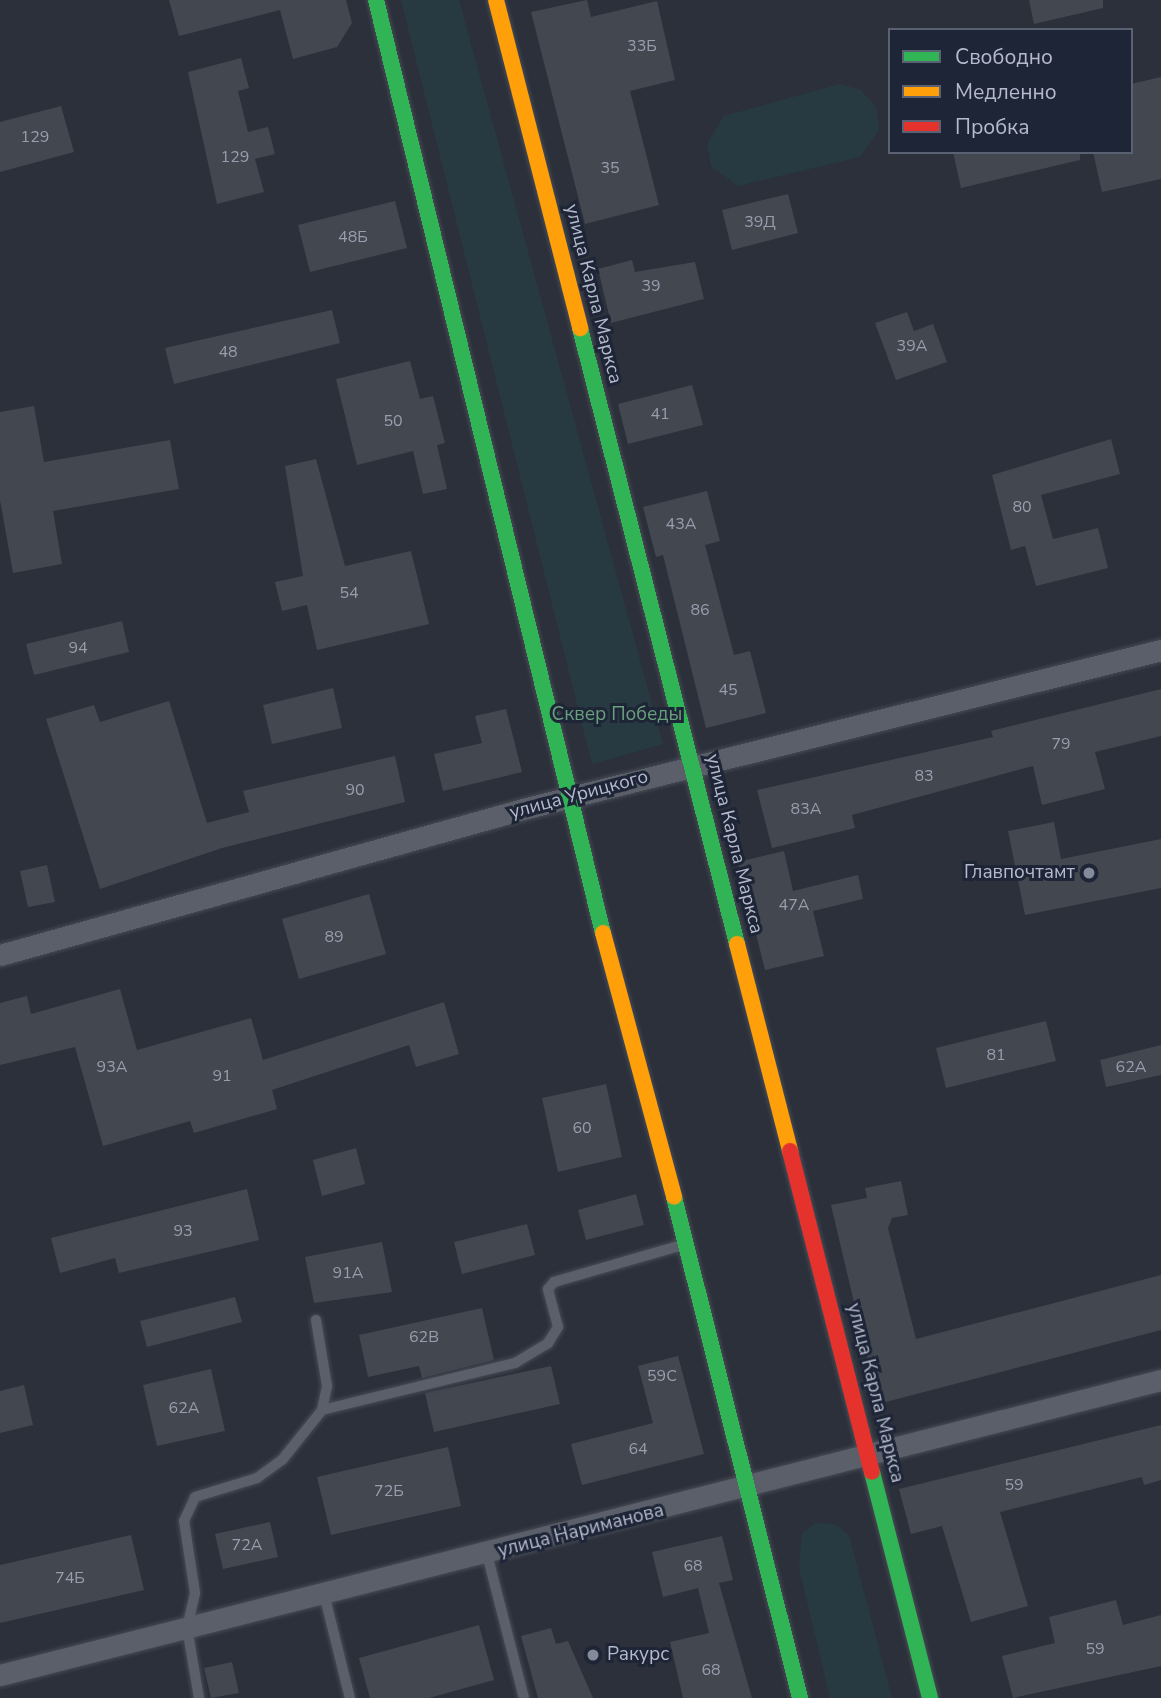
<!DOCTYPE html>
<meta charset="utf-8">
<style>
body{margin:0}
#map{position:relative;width:1161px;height:1698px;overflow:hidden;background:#2b303b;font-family:"Nunito Sans",sans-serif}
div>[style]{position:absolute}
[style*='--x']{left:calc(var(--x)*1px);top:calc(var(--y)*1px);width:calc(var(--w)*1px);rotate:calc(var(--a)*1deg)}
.green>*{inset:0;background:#273a42}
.building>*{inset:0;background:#434750}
.roads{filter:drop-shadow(0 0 2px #474b54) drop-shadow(0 0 2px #474b54)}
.lane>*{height:10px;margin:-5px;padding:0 5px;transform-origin:5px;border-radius:5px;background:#5b5f69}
.street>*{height:21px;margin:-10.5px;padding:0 10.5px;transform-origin:10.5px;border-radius:10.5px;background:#5b5f69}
.fast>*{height:16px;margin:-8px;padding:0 8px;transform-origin:8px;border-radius:8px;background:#30b455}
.slow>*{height:16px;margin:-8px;padding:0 8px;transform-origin:8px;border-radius:8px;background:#ff9f0a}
.jam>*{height:16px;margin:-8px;padding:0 8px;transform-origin:8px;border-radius:8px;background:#e5322d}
.dots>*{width:19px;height:19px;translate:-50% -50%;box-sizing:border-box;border:4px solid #1d2537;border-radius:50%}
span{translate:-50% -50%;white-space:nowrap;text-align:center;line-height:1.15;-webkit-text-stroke:6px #1d2537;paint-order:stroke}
.number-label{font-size:16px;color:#989ead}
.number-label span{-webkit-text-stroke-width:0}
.street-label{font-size:19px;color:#b5bbcc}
.park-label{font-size:19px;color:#6a9e7c}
.poi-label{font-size:19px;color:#b5bbcc}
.right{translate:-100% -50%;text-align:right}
.left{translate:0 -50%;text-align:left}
.legend{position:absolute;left:888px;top:28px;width:245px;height:126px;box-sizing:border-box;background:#1d2537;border:2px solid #5a6173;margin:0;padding:9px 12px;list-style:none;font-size:21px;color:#b5bbcc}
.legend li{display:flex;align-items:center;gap:14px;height:35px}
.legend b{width:35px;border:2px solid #5a6173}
</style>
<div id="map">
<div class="green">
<div style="clip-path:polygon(401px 0,459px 0,663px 744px,592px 764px)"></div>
<div style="clip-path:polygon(840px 84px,861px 90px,876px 107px,879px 130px,860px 157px,738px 186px,711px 166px,707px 144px,724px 116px)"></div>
<div style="clip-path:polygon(816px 1523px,835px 1524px,849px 1535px,892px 1698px,830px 1698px,799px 1568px,802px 1533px)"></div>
</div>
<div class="building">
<div style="clip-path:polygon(169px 0,346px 0,352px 23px,337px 47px,293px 59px,280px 10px,179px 36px)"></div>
<div style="clip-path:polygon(587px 0,591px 17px,657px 1px,675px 80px,630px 91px,659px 205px,585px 224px,531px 12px)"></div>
<div style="clip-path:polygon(1029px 0,1103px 0,1103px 8px,1034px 24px)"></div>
<div style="clip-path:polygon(241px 58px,249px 88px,238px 91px,248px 132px,268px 127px,275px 154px,255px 159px,264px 192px,217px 204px,188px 72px)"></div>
<div style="clip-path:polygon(1161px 77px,1161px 179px,1102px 192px,1093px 152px,1131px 152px,1131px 84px)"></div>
<div style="clip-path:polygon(61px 106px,74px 152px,0 172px,0 122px)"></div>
<div style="clip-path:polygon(953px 152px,1080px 152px,1080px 160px,961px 188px)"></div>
<div style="clip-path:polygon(788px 194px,798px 233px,732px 250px,722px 210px)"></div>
<div style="clip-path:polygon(395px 201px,407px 248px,310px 272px,298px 225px)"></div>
<div style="clip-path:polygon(632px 260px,635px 272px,695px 262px,704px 299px,611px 323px,598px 269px)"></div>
<div style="clip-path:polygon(332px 310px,340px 343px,174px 384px,165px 348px)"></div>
<div style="clip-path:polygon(907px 312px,914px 331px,933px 324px,947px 362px,896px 380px,875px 323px)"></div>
<div style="clip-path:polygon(410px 361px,420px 399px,433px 396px,445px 443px,437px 445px,447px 489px,423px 494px,413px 451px,357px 465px,336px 379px)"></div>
<div style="clip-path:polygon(692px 385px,703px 425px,628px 444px,618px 404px)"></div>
<div style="clip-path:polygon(34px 406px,44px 462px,170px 440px,179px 489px,53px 511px,62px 564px,13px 573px,0 500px,0 412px)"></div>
<div style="clip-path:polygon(1111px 439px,1120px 474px,1041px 495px,1053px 539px,1098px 528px,1108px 568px,1036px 586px,1025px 546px,1011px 550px,992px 475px)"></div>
<div style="clip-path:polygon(316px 459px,345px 566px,411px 551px,429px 624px,317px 650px,307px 605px,282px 611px,275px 582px,303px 576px,285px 466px)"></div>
<div style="clip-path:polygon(707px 491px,720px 541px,705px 545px,734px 655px,750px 651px,766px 713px,706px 728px,663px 555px,656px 557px,643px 507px)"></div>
<div style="clip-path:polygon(122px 621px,129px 652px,34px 675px,26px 644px)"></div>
<div style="clip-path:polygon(333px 688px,342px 728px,272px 744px,263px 705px)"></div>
<div style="clip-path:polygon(1161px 689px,1161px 736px,1095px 752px,1105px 789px,1042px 805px,1033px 766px,852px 815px,855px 828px,772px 848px,757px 790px,993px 737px,991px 731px)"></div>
<div style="clip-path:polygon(169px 701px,207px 823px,249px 812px,243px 791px,395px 756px,405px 802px,222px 848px,100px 889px,46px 719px,94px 705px,100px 722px)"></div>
<div style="clip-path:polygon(506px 709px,522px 772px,443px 791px,434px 754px,482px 743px,475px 716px)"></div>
<div style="clip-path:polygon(1054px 822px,1061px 859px,1161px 839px,1161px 888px,1025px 915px,1008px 831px)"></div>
<div style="clip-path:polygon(784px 851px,793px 891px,858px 875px,863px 899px,813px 911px,824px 956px,765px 970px,738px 862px)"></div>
<div style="clip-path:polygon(47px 865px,55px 902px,28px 907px,20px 871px)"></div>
<div style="clip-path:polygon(369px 894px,386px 954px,299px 979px,282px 919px)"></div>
<div style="clip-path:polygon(120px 989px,137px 1050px,251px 1018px,263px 1060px,444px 1002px,459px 1054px,416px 1067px,409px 1045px,272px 1090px,277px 1109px,194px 1133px,190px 1121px,103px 1146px,75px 1047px,0 1065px,0 1003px,27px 996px,31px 1014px)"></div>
<div style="clip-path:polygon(1046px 1021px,1056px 1061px,946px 1088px,936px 1048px)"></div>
<div style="clip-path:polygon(1161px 1045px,1161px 1075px,1106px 1087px,1100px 1060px)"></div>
<div style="clip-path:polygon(606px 1084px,622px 1157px,558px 1172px,542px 1098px)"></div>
<div style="clip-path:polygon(356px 1148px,365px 1184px,322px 1196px,313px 1160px)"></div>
<div style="clip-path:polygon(901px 1181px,908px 1215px,892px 1218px,888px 1228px,916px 1339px,1161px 1275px,1161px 1330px,878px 1404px,831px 1205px,867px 1198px,865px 1188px)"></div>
<div style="clip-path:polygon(247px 1189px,259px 1240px,119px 1273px,115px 1258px,60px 1273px,51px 1238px)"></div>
<div style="clip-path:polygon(636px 1194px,644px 1225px,586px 1240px,578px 1210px)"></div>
<div style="clip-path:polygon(527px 1224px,535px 1255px,462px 1274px,454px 1242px)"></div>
<div style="clip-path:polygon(382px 1242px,392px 1292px,314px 1303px,305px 1257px)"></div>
<div style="clip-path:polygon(235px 1297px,242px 1322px,147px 1347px,140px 1321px)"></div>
<div style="clip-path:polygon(482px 1308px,494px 1360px,422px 1378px,419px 1366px,368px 1377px,359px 1335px)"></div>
<div style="clip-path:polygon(678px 1356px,704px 1454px,582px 1485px,571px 1444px,653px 1423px,638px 1366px)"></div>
<div style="clip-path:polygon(551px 1366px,560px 1404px,434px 1432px,425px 1393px)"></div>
<div style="clip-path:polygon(211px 1369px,225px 1431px,157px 1446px,143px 1385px)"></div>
<div style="clip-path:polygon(24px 1385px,33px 1425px,0 1433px,0 1391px)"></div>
<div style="clip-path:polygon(1161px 1425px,1161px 1480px,1144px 1485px,1142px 1477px,1000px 1512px,1028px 1606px,971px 1622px,942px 1526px,911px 1534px,899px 1489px)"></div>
<div style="clip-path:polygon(448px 1447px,461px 1506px,331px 1535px,317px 1477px)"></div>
<div style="clip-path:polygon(270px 1522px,278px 1557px,223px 1569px,215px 1534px)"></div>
<div style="clip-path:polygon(131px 1535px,144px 1590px,0 1623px,0 1565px)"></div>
<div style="clip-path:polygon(722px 1536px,733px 1580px,719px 1583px,752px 1698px,683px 1698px,670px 1642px,709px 1633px,698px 1588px,663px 1597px,652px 1552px)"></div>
<div style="clip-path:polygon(1116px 1600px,1123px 1625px,1161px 1615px,1161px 1666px,1013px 1698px,1002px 1656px,1055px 1643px,1049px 1617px)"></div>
<div style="clip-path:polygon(479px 1625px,494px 1680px,429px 1698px,370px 1698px,359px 1658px)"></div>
<div style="clip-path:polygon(551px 1628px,556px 1644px,568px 1641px,593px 1698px,538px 1698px,521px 1636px)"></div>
<div style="clip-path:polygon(232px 1662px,239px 1693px,211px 1698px,204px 1668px)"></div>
</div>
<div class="roads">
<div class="lane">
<div style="--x:322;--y:1410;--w:199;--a:-13.7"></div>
<div style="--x:515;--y:1363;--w:39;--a:-31"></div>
<div style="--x:548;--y:1343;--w:19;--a:-58"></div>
<div style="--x:558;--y:1327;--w:39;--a:-105"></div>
<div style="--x:548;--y:1289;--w:9;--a:-49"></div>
<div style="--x:554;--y:1282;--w:137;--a:-16.1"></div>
<div style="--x:487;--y:1554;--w:149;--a:75.6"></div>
<div style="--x:324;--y:1594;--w:107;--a:76"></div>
<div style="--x:199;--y:1698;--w:71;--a:-99.7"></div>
<div style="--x:187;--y:1628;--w:36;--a:-77"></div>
<div style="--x:195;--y:1593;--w:73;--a:-98.7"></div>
<div style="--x:184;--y:1521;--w:26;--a:-65"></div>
<div style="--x:195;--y:1497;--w:65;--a:-17"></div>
<div style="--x:257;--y:1478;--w:31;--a:-36"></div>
<div style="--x:282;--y:1460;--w:64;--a:-51.3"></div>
<div style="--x:322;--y:1410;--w:25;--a:-78"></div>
<div style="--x:327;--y:1386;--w:67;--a:-99.5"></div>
</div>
<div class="street">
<div style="--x:0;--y:955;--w:547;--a:-15.59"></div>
<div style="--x:527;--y:808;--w:653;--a:-13.99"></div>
<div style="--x:0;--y:1675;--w:1198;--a:-14.26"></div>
</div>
<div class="fast">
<div style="--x:376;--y:0;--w:960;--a:76.33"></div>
<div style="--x:580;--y:328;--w:636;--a:75.7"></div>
<div style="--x:674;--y:1197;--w:517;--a:75.88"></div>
<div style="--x:872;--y:1472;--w:233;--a:75.6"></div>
</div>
<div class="slow">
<div style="--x:496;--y:0;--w:339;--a:75.6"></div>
<div style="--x:603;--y:933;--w:273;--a:74.9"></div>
<div style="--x:737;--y:944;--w:214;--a:75.6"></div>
</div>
<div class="jam">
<div style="--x:790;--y:1151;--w:331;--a:75.7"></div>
</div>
</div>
<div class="dots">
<div style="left:1089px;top:873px;background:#858a99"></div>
<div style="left:593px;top:1655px;background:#858a99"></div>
</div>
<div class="number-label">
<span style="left:642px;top:46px">33Б</span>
<span style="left:35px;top:137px">129</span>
<span style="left:235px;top:157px">129</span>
<span style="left:610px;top:168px">35</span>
<span style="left:760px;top:222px">39Д</span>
<span style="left:353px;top:237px">48Б</span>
<span style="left:651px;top:286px">39</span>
<span style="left:912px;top:346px">39А</span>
<span style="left:228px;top:352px">48</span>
<span style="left:660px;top:414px">41</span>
<span style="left:393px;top:421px">50</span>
<span style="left:1022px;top:507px">80</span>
<span style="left:681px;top:524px">43А</span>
<span style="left:349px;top:593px">54</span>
<span style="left:700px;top:610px">86</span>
<span style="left:78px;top:648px">94</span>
<span style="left:728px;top:690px">45</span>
<span style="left:1061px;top:744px">79</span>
<span style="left:924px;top:776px">83</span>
<span style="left:355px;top:790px">90</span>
<span style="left:806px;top:809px">83А</span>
<span style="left:794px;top:905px">47А</span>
<span style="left:334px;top:937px">89</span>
<span style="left:996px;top:1055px">81</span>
<span style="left:112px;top:1067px">93А</span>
<span style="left:1131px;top:1067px">62А</span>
<span style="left:222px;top:1076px">91</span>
<span style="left:582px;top:1128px">60</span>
<span style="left:183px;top:1231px">93</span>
<span style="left:348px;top:1273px">91А</span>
<span style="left:424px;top:1337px">62В</span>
<span style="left:662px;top:1376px">59С</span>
<span style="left:184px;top:1408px">62А</span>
<span style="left:638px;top:1449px">64</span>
<span style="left:1014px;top:1485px">59</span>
<span style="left:389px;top:1491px">72Б</span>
<span style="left:247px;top:1545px">72А</span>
<span style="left:693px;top:1566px">68</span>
<span style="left:70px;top:1578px">74Б</span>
<span style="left:1095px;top:1649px">59</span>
<span style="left:711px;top:1670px">68</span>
</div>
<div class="street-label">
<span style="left:593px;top:294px;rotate:76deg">улица Карла Маркса</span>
<span style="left:579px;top:795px;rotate:-15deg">улица Урицкого</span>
<span style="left:734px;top:844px;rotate:76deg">улица Карла Маркса</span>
<span style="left:875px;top:1393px;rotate:76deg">улица Карла Маркса</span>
<span style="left:581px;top:1531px;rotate:-14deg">улица Нариманова</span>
</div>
<div class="park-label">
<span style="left:617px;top:715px">Сквер Победы</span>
</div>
<div class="poi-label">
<span class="right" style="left:1075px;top:873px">Главпочтамт</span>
<span class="left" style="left:607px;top:1655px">Ракурс</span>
</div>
<ul class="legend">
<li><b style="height:9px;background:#30b455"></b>Свободно</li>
<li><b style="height:9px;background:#ff9f0a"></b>Медленно</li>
<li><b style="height:9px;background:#e5322d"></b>Пробка</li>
</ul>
</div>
